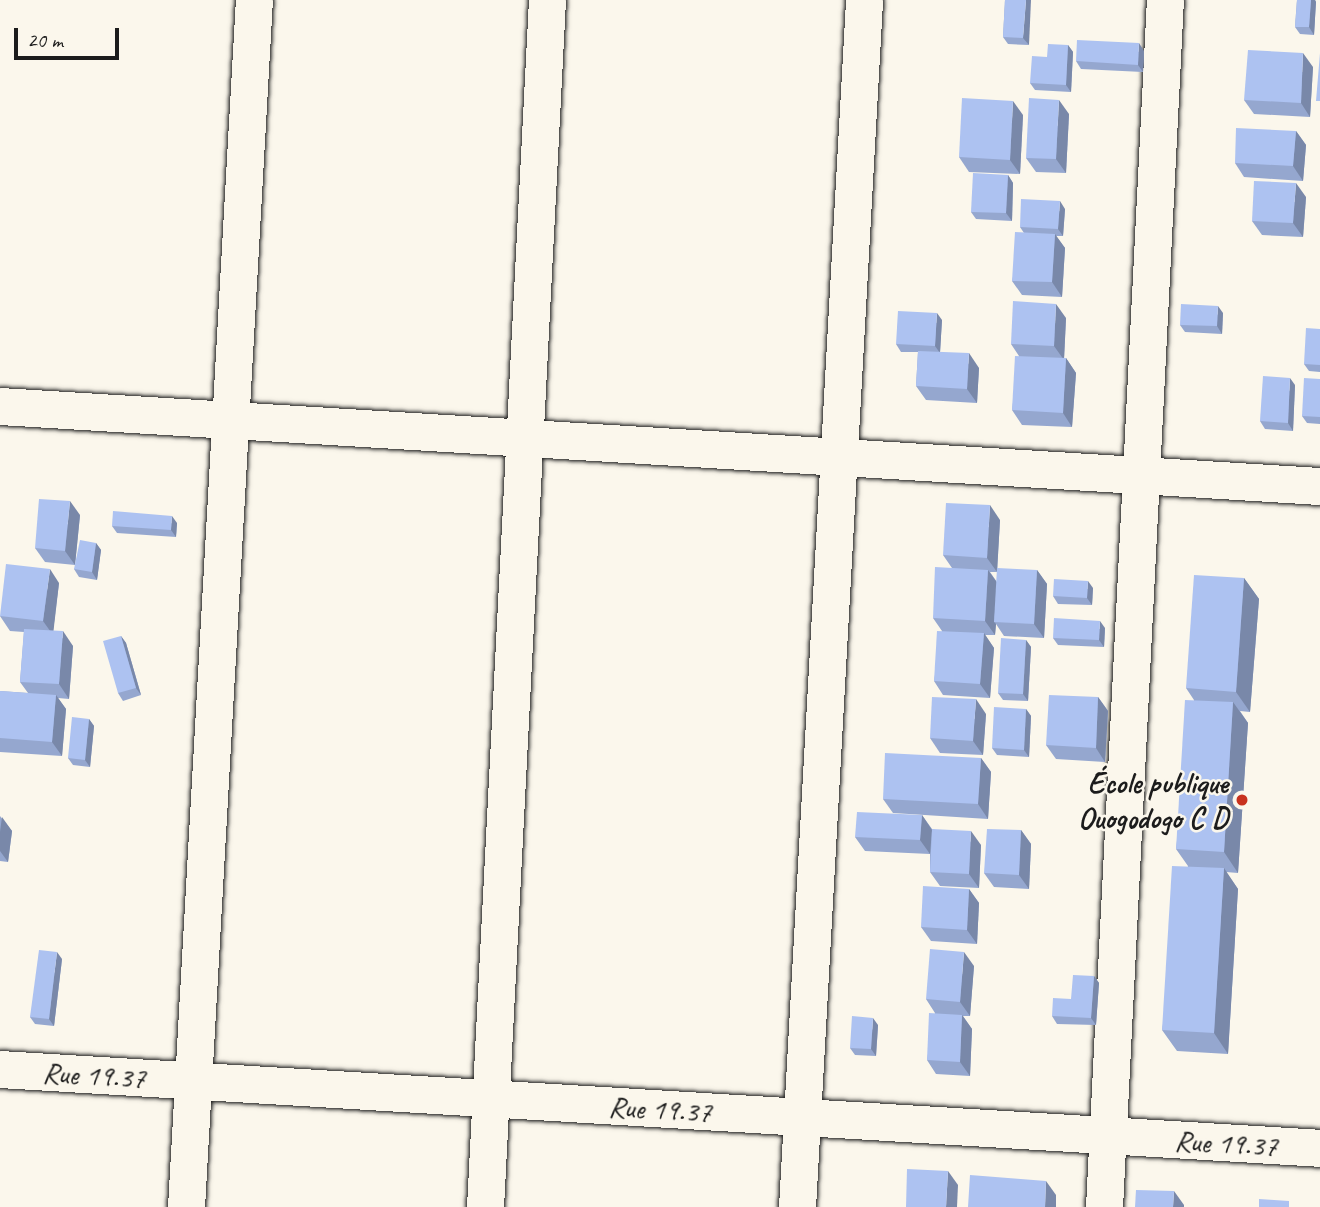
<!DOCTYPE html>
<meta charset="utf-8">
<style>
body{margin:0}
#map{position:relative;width:1320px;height:1207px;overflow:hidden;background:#fbf7ec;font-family:Caveat,sans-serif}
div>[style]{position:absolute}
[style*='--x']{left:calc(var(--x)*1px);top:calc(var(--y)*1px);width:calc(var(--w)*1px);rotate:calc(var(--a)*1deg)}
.roads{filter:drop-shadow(0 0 2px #1c1c1c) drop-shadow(0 0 2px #1c1c1c)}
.minor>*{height:37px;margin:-18.5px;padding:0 18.5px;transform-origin:18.5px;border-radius:18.5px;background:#fbf7ec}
.wall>*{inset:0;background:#95a7cf}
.shaded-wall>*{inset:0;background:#7988a9}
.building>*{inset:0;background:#adc2f1}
.dots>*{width:19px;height:19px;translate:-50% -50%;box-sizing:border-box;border:4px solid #fbf7ec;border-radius:50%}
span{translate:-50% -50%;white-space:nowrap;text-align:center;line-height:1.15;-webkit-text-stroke:5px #fbf7ec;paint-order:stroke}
.poi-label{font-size:30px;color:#1c1c1c;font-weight:700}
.right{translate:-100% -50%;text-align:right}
.street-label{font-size:30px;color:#1c1c1c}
.scale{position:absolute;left:14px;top:28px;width:105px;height:32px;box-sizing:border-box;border:4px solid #1c1c1c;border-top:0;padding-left:9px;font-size:21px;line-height:24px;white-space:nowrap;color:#1c1c1c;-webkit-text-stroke:5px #fbf7ec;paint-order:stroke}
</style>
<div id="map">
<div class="roads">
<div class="minor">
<div style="--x:0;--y:406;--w:1322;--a:3.47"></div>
<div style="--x:0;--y:1069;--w:1322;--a:3.42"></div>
<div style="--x:186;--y:1207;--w:1209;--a:-86.78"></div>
<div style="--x:485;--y:1207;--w:1209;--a:-87.06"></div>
<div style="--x:797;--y:1207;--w:1209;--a:-86.82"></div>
<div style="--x:1104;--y:1207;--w:1209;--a:-87.11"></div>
</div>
</div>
<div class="wall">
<div style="clip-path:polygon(1005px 0,1029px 45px,1008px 44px,1003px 37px)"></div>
<div style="clip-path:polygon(1297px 0,1315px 0,1316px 2px,1314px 35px,1300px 34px,1295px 27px)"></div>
<div style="clip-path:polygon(1068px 45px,1073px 52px,1071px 92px,1035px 90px,1030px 83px,1047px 57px)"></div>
<div style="clip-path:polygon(1144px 51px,1143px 72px,1081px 69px,1076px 61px)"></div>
<div style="clip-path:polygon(1313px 67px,1310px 117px,1254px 114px,1244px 100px)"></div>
<div style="clip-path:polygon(1069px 114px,1066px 173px,1036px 172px,1026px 158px)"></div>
<div style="clip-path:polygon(1023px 115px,1020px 174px,969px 172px,959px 157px)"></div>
<div style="clip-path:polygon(1296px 131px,1306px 145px,1303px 181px,1244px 177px,1235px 163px)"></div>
<div style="clip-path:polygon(1008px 175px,1013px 183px,1012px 221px,976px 219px,971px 212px)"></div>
<div style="clip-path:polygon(1306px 197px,1303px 237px,1262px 235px,1252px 221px)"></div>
<div style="clip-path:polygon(1065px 209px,1063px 236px,1056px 236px,1065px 248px,1062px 297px,1022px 295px,1012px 281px,1024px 233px,1020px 227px)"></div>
<div style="clip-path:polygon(1223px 313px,1222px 334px,1185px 332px,1180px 325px)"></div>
<div style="clip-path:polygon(1066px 318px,1064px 358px,1066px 358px,1076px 373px,1072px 427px,1022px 425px,1012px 410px,1019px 356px,1011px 344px)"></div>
<div style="clip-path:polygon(942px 320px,940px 352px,979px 368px,977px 403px,926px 400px,916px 386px,918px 352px,901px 352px,896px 344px)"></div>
<div style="clip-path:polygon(1320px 329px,1320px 372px,1309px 371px,1304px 364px)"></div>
<div style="clip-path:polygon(1320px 379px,1320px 424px,1307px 423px,1302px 416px)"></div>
<div style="clip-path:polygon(1295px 385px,1293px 431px,1265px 429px,1260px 421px)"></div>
<div style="clip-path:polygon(80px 515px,75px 565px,45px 562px,35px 548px)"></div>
<div style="clip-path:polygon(1000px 520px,997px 572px,990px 572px,997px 582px,1037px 570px,1047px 584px,1044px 638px,1004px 636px,996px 624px,995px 635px,985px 635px,994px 648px,990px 698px,943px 695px,934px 681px,942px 631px,933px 618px,952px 568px,943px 555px)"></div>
<div style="clip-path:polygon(177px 523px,176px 537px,117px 533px,112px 526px)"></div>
<div style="clip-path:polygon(96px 543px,101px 550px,97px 580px,79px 577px,74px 569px)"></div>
<div style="clip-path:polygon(1244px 578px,1259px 599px,1250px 712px,1240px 711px,1248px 723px,1238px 873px,1226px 872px,1238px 889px,1228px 1054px,1177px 1051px,1162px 1030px,1188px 866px,1176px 849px,1194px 700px,1186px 688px)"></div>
<div style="clip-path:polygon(59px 583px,53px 631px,73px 646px,69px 699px,58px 698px,66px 709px,62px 756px,0 752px,0 691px,28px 693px,20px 682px,24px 632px,10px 631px,0 616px)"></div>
<div style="clip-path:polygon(1093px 588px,1092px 605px,1058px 604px,1053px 596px)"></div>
<div style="clip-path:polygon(1105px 628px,1104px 647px,1058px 645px,1053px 638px)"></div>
<div style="clip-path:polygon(121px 636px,126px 643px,141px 695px,123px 701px,118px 693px)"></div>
<div style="clip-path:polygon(1026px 640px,1031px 647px,1028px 701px,1003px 700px,998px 693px)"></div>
<div style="clip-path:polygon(1098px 697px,1108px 711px,1105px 762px,1056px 759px,1046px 745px)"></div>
<div style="clip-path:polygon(1026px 709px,1031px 716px,1029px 757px,997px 755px,992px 748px)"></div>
<div style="clip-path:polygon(986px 714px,983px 755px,940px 753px,930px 738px)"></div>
<div style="clip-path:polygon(89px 719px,94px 726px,90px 767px,73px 765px,68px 758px)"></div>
<div style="clip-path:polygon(981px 758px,991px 772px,988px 819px,893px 813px,883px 799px)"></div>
<div style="clip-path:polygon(922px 815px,932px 829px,981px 845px,979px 888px,940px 886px,930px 872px,930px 854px,865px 851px,855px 837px)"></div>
<div style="clip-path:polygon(0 816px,12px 831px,8px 862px,0 861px)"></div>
<div style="clip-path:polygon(1021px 830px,1031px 844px,1029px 889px,994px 887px,984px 873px)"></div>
<div style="clip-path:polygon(969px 889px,979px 903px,977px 944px,931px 941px,921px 927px)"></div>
<div style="clip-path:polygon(62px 959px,54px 1026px,35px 1024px,30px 1017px)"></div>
<div style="clip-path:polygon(974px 966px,970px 1016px,963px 1016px,972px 1029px,970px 1076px,936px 1074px,927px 1060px,935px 1013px,926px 999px)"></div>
<div style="clip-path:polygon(1094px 976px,1099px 983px,1096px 1025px,1057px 1024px,1052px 1016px,1071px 999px)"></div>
<div style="clip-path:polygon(878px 1025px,876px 1056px,855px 1055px,850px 1048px)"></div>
</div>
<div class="shaded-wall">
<div style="clip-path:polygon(1026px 0,1031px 0,1029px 45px,1023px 38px)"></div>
<div style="clip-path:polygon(1311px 0,1315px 0,1316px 2px,1314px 35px,1309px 27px)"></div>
<div style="clip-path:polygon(1139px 43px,1144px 51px,1143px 72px,1138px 65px)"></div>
<div style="clip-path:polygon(1068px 45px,1073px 52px,1071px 92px,1066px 85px)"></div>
<div style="clip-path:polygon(1303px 53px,1313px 67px,1310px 117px,1301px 103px)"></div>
<div style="clip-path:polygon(1059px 100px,1069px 114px,1066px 173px,1056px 159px)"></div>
<div style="clip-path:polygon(1013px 101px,1023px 115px,1020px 174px,1010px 160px)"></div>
<div style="clip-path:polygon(1296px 131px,1306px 145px,1303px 181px,1293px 166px)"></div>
<div style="clip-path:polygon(1008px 175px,1013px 183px,1012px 221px,1006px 213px)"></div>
<div style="clip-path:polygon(1296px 183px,1306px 197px,1303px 237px,1293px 223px)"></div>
<div style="clip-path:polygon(1060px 201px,1065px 209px,1063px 236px,1058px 229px)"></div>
<div style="clip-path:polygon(1055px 234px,1065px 248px,1062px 297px,1052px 282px)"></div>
<div style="clip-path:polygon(1056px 304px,1066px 318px,1064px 360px,1054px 346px)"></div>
<div style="clip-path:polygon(1218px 306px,1223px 313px,1222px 334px,1217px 326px)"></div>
<div style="clip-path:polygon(937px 313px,942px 320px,940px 353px,935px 346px)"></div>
<div style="clip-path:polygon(969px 353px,979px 368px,977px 403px,967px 389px)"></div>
<div style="clip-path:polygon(1066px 358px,1076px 373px,1072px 427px,1063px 413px)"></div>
<div style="clip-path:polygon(1290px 378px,1295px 385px,1293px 431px,1288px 423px)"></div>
<div style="clip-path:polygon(70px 501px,80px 515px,75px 565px,65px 551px)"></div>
<div style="clip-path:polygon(990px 505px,1000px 520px,997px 572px,987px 558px)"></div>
<div style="clip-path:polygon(172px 516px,177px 523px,176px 537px,171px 530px)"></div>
<div style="clip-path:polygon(96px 543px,101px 550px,97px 580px,92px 572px)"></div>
<div style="clip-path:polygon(50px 569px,59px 583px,53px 635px,43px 621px)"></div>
<div style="clip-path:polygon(988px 570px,998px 584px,994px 622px,996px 624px,995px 635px,985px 621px)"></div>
<div style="clip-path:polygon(1037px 570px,1047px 584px,1044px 638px,1034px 624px)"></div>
<div style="clip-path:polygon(1244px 578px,1259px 599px,1250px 712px,1236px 692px)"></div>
<div style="clip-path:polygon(1088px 581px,1093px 588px,1092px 605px,1087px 598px)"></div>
<div style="clip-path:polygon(1100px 621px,1105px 628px,1104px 647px,1099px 640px)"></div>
<div style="clip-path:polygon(63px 631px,73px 646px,69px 699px,59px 684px)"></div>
<div style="clip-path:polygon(984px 633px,994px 648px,990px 698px,980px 684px)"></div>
<div style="clip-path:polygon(121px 636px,126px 643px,141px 695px,136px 688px)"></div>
<div style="clip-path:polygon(1026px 640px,1031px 647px,1028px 701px,1023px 694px)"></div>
<div style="clip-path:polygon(56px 695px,66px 709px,62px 756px,52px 742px)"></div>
<div style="clip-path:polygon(1098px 697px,1108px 711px,1105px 762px,1096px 748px)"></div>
<div style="clip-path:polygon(976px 699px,986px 714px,983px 755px,973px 741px)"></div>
<div style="clip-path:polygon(1233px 702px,1248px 723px,1238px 873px,1224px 852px)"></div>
<div style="clip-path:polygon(1026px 709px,1031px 716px,1029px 757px,1024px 750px)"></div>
<div style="clip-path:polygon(89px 719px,94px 726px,90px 767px,85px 760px)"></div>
<div style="clip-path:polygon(981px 758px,991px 772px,988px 819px,978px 804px)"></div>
<div style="clip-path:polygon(922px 815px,932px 830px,930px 854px,920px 840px)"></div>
<div style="clip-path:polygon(2px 817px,12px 831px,8px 862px,0 851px,0 832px)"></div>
<div style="clip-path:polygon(1021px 830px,1031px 844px,1029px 889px,1019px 875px)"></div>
<div style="clip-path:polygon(971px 831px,981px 845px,979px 888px,969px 874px)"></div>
<div style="clip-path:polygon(1224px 868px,1238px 889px,1228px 1054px,1214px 1033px)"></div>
<div style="clip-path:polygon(969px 889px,979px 903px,977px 944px,967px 930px)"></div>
<div style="clip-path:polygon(57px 952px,62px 959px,54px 1026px,49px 1019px)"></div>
<div style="clip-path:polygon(964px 952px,974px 966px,970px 1016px,960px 1002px)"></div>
<div style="clip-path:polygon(1094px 976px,1099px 983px,1096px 1025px,1091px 1018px)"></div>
<div style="clip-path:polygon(962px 1015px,972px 1029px,970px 1076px,960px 1062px)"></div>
<div style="clip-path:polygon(873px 1018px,878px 1025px,876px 1056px,871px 1049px)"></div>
<div style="clip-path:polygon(948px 1171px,958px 1185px,957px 1207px,946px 1207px)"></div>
<div style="clip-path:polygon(1046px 1181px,1056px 1195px,1056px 1207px,1045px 1207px)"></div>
<div style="clip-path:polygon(1174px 1191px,1184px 1205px,1184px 1207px,1173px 1207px)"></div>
</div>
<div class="building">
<div style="clip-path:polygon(1005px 0,1026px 0,1023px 38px,1003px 37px)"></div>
<div style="clip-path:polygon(1297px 0,1311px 0,1309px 27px,1295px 27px)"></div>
<div style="clip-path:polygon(1077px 40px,1139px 43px,1138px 65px,1076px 61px)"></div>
<div style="clip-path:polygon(1048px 44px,1068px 45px,1066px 85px,1030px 83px,1032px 56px,1047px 57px)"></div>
<div style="clip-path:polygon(1248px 50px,1303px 53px,1301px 103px,1244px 100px)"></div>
<div style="clip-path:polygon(1320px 53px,1320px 101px,1316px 101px)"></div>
<div style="clip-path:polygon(962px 98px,1013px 101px,1010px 160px,959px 157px)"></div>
<div style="clip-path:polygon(1029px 98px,1059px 100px,1056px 159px,1026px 158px)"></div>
<div style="clip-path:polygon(1236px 128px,1296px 131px,1293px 166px,1235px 163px)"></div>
<div style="clip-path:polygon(973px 173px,1008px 175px,1006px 213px,971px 212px)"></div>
<div style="clip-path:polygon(1254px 181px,1296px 183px,1293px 223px,1252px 221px)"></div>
<div style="clip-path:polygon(1021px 199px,1060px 201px,1058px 229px,1020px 227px)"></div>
<div style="clip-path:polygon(1015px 232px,1055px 234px,1052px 282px,1012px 281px)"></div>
<div style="clip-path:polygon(1013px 301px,1056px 304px,1054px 346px,1011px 344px)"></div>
<div style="clip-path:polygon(1181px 304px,1218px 306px,1217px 326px,1180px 325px)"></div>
<div style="clip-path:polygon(898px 311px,937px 313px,935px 346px,896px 344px)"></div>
<div style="clip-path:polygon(1306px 328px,1320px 329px,1320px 365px,1304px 364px)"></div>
<div style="clip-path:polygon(918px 351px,969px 353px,967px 389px,916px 386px)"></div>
<div style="clip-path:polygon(1015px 356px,1066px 358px,1063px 413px,1012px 410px)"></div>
<div style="clip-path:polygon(1263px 376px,1290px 378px,1288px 423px,1260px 421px)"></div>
<div style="clip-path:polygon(1304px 378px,1320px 379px,1320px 417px,1302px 416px)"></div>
<div style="clip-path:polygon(39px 499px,70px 501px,65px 551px,35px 548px)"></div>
<div style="clip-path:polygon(946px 503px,990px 505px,987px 558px,943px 555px)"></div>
<div style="clip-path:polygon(113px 511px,172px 516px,171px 530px,112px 526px)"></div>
<div style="clip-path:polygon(80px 540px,96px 543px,92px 572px,74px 569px)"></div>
<div style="clip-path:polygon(6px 564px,50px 569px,43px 621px,0 616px)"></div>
<div style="clip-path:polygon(935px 567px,988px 570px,985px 621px,933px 618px)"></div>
<div style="clip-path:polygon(997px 568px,1037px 570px,1034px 624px,994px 622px)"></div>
<div style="clip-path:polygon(1194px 575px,1244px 578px,1236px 692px,1186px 688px)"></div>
<div style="clip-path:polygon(1054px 579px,1088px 581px,1087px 598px,1053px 596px)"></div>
<div style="clip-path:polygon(1054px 618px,1100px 621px,1099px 640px,1053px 638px)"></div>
<div style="clip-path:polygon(24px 629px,63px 631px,59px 684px,20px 682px)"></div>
<div style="clip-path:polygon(937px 631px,984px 633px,980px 684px,934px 681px)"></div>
<div style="clip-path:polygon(121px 636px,136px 688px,118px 693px,103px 641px)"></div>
<div style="clip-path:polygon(1001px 638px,1026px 640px,1023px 694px,998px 693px)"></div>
<div style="clip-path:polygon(0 691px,56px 695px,52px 742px,0 738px)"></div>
<div style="clip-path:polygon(1049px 695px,1098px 697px,1096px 748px,1046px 745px)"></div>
<div style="clip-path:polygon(932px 697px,976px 699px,973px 741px,930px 738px)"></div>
<div style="clip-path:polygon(1185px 700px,1233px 702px,1224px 852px,1176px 849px)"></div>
<div style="clip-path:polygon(994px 707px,1026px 709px,1024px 750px,992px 748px)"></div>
<div style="clip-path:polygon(72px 717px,89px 719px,85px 760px,68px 758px)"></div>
<div style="clip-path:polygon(885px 753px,981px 758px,978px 804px,883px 799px)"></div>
<div style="clip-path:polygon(857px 812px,922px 815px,920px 840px,855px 837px)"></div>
<div style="clip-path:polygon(932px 829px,971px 831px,969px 874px,930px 872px)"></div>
<div style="clip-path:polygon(987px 829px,1021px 830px,1019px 875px,984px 873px)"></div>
<div style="clip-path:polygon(1172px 866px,1224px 868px,1214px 1033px,1162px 1030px)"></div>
<div style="clip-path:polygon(923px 886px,969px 889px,967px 930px,921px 927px)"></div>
<div style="clip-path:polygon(930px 949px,964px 952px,960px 1002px,926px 999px)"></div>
<div style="clip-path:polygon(39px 950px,57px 952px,49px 1019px,30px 1017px)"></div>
<div style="clip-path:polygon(1073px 975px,1094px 976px,1091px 1018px,1052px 1016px,1053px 998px,1071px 999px)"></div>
<div style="clip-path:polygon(929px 1013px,962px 1015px,960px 1062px,927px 1060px)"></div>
<div style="clip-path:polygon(852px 1016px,873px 1018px,871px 1049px,850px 1048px)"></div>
<div style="clip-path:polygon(907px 1169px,948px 1171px,946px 1207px,906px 1207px)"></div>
<div style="clip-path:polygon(970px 1175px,1046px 1181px,1045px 1207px,968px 1207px)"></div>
<div style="clip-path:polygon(1136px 1190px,1174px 1191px,1173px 1207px,1135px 1207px)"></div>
<div style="clip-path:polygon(1259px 1199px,1289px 1201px,1289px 1207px,1259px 1207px)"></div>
</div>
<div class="dots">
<div style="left:1242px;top:800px;background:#c8321e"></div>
</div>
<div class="poi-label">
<span class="right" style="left:1228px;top:800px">École publique<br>Ouogodogo C D</span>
</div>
<div class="street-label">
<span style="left:94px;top:1075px;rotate:3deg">Rue 19.37</span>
<span style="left:660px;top:1109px;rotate:3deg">Rue 19.37</span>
<span style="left:1226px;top:1143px;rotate:3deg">Rue 19.37</span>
</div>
<div class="scale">20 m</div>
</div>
